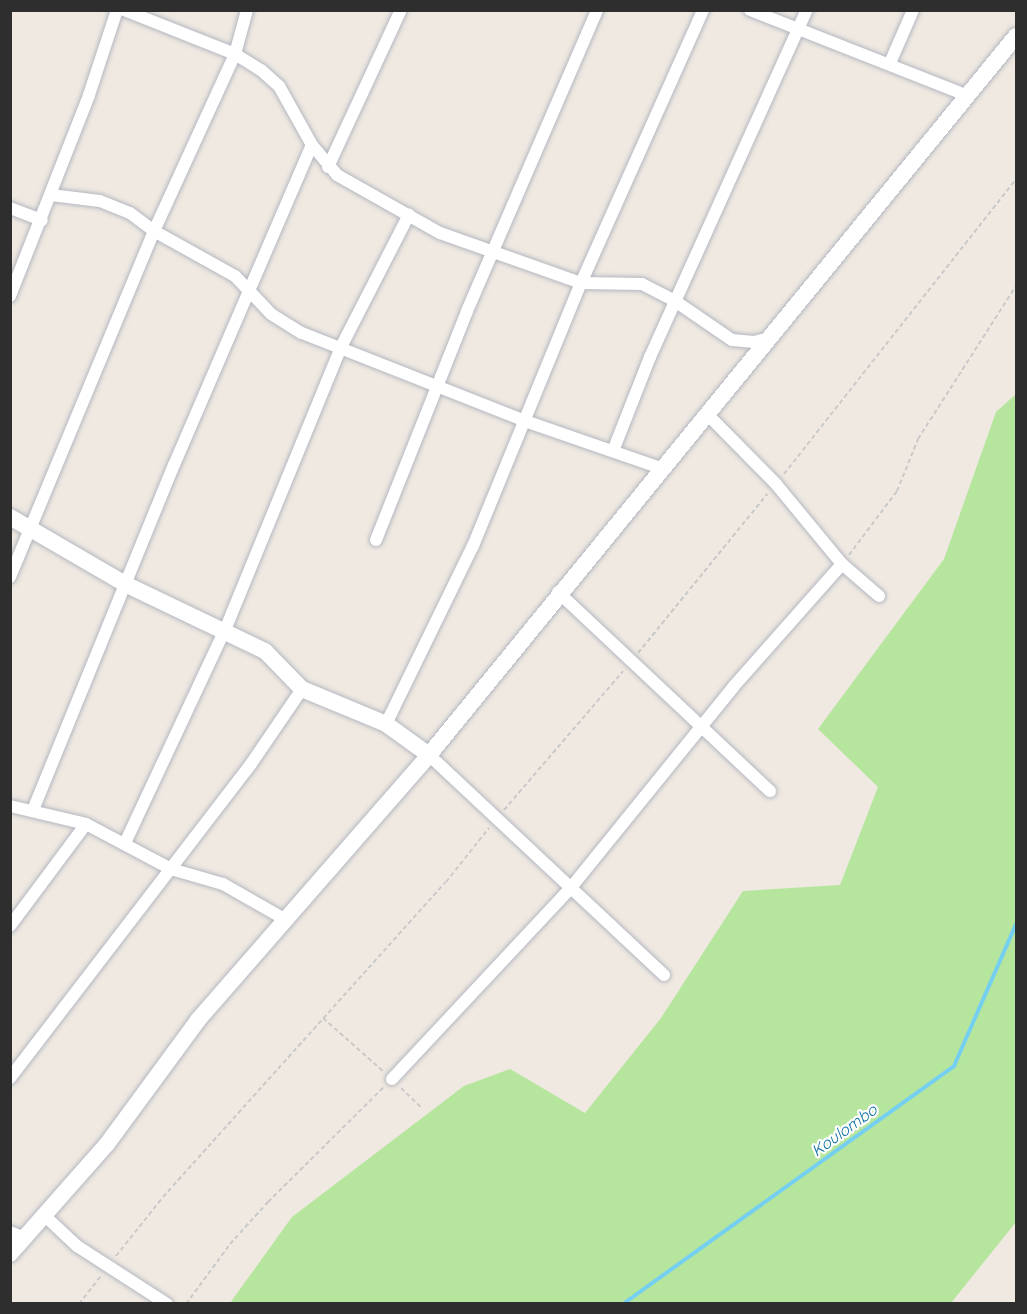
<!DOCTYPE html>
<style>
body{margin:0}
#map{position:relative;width:1027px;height:1314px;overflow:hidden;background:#efe9e1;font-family:Quicksand,sans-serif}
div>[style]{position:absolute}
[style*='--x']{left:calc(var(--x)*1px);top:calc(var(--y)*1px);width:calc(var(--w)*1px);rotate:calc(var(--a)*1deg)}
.green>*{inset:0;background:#b6e59e}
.stream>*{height:4px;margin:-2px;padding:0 2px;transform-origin:2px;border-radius:2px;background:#75cff0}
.path>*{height:2px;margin-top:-1px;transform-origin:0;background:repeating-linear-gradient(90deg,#c9c9c9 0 4.5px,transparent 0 7.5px)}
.roads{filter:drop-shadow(0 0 2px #b4b7c1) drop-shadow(0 0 2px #b4b7c1)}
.street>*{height:12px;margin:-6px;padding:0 6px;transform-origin:6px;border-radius:6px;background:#fff}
.secondary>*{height:16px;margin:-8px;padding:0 8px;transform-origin:8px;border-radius:8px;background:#fff}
span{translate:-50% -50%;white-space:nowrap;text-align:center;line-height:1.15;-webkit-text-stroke:4.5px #fff;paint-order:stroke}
.water-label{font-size:16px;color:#0d6fa3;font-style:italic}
.frame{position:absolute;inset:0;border:12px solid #2e2e2e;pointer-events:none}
</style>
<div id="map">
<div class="green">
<div style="clip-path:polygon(1016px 394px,1016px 1222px,951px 1303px,230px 1303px,292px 1217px,464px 1086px,510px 1069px,585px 1113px,661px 1018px,743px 891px,840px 885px,878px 787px,818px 729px,944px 559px,996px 412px)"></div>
</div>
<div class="stream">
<div style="--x:623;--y:1304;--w:408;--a:-35.7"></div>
<div style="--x:954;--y:1066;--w:155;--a:-66.4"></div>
</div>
<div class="path">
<div style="--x:784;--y:474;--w:375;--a:-51.8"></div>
<div style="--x:849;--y:555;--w:80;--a:-53.1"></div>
<div style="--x:897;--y:491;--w:56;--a:-68"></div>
<div style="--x:918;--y:439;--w:182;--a:-57.4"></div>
<div style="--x:638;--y:653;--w:205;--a:-50.9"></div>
<div style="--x:504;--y:810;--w:183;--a:-49.4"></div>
<div style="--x:323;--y:1018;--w:81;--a:41.5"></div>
<div style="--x:401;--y:1088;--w:29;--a:44"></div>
<div style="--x:116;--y:1256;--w:75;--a:-51.5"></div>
<div style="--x:163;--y:1197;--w:423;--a:-48.1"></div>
<div style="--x:446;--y:882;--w:69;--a:-51.5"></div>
<div style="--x:79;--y:1304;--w:37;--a:-52"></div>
<div style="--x:186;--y:1304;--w:74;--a:-53.7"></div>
<div style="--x:230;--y:1244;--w:57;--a:-47.9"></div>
<div style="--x:268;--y:1202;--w:163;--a:-44.8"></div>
</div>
<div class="roads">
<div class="street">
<div style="--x:124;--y:10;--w:119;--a:21.6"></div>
<div style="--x:235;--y:54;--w:31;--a:32"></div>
<div style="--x:261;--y:70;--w:24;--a:42"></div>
<div style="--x:279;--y:86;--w:68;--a:60.8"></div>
<div style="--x:312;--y:145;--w:39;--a:50"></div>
<div style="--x:337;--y:175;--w:118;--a:29.4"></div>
<div style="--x:440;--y:233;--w:150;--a:19.5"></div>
<div style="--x:581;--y:283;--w:61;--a:0.9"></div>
<div style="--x:642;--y:284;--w:37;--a:27"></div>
<div style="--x:675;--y:301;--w:69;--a:34.4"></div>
<div style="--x:732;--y:340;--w:22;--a:5"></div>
<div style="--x:754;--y:342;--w:16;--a:-14"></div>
<div style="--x:750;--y:10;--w:234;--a:21.5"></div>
<div style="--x:890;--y:63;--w:58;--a:-66.5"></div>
<div style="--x:328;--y:167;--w:173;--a:-65.1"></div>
<div style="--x:51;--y:195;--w:49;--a:7"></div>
<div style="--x:100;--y:201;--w:32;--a:22"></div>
<div style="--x:130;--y:213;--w:30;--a:37"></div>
<div style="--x:154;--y:231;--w:93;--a:29.1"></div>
<div style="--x:235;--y:276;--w:52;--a:46.5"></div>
<div style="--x:271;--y:314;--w:36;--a:32"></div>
<div style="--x:302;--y:333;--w:240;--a:21.5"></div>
<div style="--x:525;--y:421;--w:147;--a:19.1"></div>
<div style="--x:10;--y:208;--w:34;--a:21"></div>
<div style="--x:10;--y:296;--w:216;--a:-68.5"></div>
<div style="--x:89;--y:95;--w:89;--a:-71.8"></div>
<div style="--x:708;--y:415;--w:97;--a:45.4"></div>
<div style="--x:776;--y:484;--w:104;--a:50.5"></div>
<div style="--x:842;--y:564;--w:49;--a:40.9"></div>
<div style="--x:613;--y:451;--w:101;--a:-68.5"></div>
<div style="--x:650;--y:357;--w:381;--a:-65.7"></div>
<div style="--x:376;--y:540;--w:246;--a:-68.3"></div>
<div style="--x:467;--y:311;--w:328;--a:-66.6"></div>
<div style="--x:10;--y:577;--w:375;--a:-67.4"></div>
<div style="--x:154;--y:231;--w:195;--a:-65.4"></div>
<div style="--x:235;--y:54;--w:46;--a:-74.7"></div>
<div style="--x:558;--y:592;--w:291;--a:43.2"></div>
<div style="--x:386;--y:724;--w:198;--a:-64"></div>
<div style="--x:473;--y:546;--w:284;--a:-67.7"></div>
<div style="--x:581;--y:283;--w:299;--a:-65.9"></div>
<div style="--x:429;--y:755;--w:322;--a:43.1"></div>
<div style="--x:10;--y:806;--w:78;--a:13.3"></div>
<div style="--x:86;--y:824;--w:96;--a:27.9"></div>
<div style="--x:171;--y:869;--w:54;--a:16.1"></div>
<div style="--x:223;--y:884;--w:73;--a:29.7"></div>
<div style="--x:33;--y:810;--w:373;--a:-67.8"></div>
<div style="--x:174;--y:465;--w:348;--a:-66.7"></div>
<div style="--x:125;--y:843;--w:235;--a:-64.9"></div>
<div style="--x:225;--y:630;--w:304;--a:-67.7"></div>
<div style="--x:340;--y:349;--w:151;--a:-62.8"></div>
<div style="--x:10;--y:926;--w:127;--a:-53.3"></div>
<div style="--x:10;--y:1078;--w:396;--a:-52.5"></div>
<div style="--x:251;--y:764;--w:91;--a:-55.8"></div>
<div style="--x:392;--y:1079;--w:259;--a:-46.9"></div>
<div style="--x:569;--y:890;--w:262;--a:-51"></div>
<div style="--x:734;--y:686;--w:163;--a:-48.5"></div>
<div style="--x:45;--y:1216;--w:44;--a:43.2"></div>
<div style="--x:77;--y:1246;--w:107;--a:32.8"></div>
<div style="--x:10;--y:1232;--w:16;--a:22"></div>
</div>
<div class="secondary">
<div style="--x:10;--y:517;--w:133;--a:30.2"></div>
<div style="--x:125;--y:584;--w:155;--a:25.6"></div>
<div style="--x:265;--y:651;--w:53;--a:45.8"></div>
<div style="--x:302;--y:689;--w:91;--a:22.6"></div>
<div style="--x:386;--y:724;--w:53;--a:35.8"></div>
<div style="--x:10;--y:1254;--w:147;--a:-48.6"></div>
<div style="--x:107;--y:1144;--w:154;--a:-53.7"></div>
<div style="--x:198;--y:1020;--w:352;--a:-48.9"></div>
<div style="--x:429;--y:755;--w:928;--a:-50.77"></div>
</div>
</div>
<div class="water-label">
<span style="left:844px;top:1130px;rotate:-36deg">Koulombo</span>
</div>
<div class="frame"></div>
</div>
